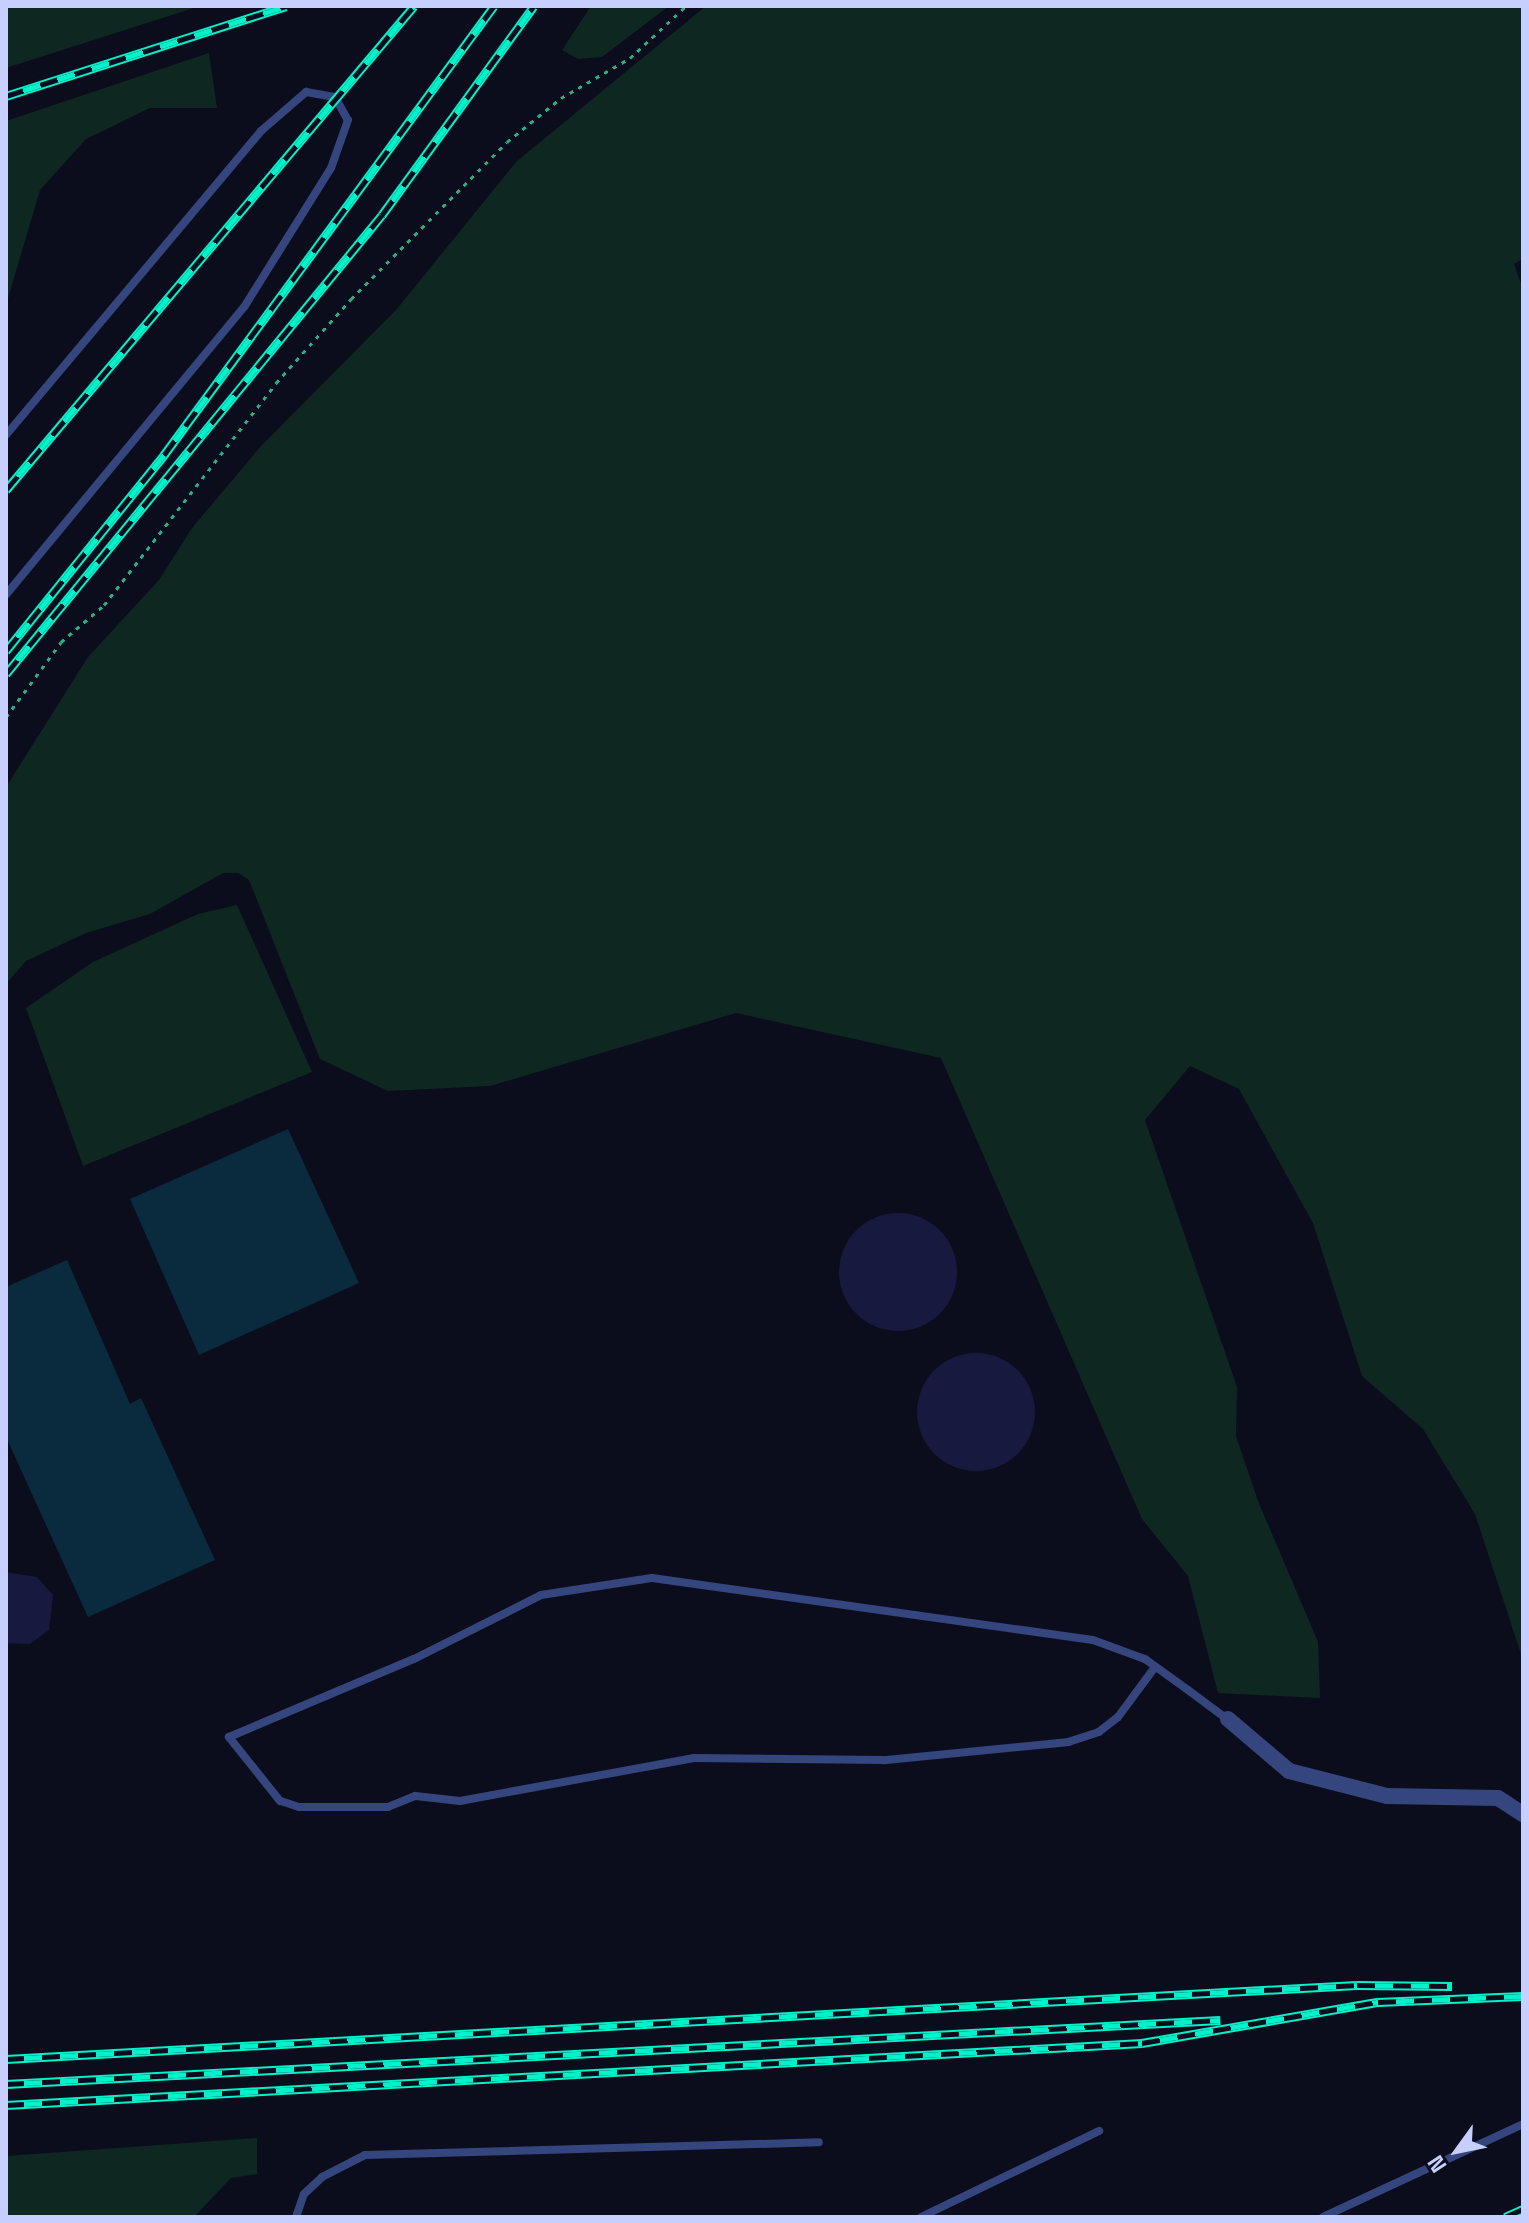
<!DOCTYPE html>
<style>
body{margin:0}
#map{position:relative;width:1529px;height:2223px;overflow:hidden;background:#0b0d1d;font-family:"Space Grotesk",sans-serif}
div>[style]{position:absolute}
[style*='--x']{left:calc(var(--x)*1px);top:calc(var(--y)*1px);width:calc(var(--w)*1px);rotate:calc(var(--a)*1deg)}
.green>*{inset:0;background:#0e2720}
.water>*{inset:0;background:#0a2b3d}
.building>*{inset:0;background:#17193e}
.round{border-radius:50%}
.path>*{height:3px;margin-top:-1.5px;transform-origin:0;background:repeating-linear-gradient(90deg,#2baf85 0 4px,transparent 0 10px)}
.service>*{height:8px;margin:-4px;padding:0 4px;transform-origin:4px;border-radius:4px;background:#35457d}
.minor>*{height:16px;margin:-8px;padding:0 8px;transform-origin:8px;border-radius:8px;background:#35457d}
.rail>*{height:9px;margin-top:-4.5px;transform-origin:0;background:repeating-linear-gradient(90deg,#0b0d1d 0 18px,#00f2cb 0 36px);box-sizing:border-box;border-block:2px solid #00f2cb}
span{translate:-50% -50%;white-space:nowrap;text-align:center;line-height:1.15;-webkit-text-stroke:8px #0b0d1d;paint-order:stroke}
.frame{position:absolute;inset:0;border:8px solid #c7cfff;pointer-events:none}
.north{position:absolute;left:1417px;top:2111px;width:80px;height:80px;-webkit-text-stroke:6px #0b0d1d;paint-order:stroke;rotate:237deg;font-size:22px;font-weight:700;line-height:32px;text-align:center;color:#c7cfff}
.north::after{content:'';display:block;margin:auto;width:28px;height:36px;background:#c7cfff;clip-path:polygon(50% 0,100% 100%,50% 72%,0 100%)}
</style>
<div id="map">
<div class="green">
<div style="clip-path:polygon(6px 6px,200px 6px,6px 68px)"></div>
<div style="clip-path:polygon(591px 6px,669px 6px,602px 57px,578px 59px,562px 50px)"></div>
<div style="clip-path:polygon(706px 6px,1523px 6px,1523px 259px,1514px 264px,1523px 290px,1523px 1660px,1475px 1514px,1423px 1429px,1362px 1376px,1313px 1223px,1239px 1089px,1190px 1066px,1145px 1120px,1237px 1387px,1236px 1436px,1258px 1501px,1318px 1642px,1320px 1698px,1218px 1693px,1188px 1576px,1142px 1519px,941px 1058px,736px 1013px,490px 1086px,388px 1091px,320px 1059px,249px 880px,238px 873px,223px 873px,150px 914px,86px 933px,26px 961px,6px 984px,6px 787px,88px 657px,159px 580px,192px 528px,261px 446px,396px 310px,517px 161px)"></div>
<div style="clip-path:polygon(209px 53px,217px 108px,150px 108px,86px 139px,40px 190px,6px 305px,6px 121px)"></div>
<div style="clip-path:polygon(237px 905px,312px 1072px,83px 1166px,26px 1008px,93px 962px,198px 914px)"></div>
<div style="clip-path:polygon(257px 2138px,257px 2174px,231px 2178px,194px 2217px,6px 2217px,6px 2156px)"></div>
</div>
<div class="water">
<div style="clip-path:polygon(288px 1129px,359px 1283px,199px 1355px,130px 1199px)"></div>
<div style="clip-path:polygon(67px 1260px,130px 1404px,141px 1398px,215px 1560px,88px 1617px,6px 1437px,6px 1287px)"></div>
</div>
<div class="building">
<div class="round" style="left:839px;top:1213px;width:118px;height:118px"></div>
<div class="round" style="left:917px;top:1353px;width:118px;height:118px"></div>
<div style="clip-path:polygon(6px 1572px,37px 1577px,53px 1595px,49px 1630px,30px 1644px,6px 1643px)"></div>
</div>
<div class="path">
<div style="--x:6;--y:717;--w:93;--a:-53.7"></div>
<div style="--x:61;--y:642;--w:57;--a:-40.7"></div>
<div style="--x:104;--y:605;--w:281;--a:-52.2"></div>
<div style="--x:276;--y:383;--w:113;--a:-48.2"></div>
<div style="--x:351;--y:299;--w:221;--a:-45.2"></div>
<div style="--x:507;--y:142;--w:70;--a:-39.2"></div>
<div style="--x:561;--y:98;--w:80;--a:-30.1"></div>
<div style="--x:630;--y:58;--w:76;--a:-42.9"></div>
</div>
<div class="service">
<div style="--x:6;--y:435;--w:397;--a:-50"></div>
<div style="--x:261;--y:131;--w:60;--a:-40.9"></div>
<div style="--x:306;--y:92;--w:29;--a:10"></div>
<div style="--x:335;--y:97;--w:26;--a:61"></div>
<div style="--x:348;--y:120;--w:51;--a:109.5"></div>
<div style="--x:331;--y:168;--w:164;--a:122"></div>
<div style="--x:244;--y:307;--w:374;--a:129.6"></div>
<div style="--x:1155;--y:1667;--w:62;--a:126.5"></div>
<div style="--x:1118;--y:1717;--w:24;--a:142"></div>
<div style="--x:1099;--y:1732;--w:32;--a:162"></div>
<div style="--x:1069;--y:1742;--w:186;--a:174.4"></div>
<div style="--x:884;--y:1760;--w:190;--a:-179.4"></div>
<div style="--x:694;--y:1758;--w:238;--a:169.6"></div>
<div style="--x:460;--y:1801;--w:45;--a:-173.7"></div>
<div style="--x:415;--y:1796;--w:29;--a:158"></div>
<div style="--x:388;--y:1807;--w:89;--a:180"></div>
<div style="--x:299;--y:1807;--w:20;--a:-162"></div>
<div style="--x:280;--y:1801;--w:82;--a:-128.6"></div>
<div style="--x:229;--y:1737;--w:201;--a:-22.9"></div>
<div style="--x:414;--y:1659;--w:142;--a:-26.7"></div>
<div style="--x:541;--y:1595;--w:112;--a:-8.7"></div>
<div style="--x:652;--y:1578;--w:445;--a:8"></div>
<div style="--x:1093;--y:1640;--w:55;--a:20.1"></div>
<div style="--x:1145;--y:1659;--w:53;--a:35.8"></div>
<div style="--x:1188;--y:1690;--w:49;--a:36.6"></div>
<div style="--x:296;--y:2217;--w:24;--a:-71"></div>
<div style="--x:304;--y:2194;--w:25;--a:-43"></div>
<div style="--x:322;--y:2177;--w:48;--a:-27.1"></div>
<div style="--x:365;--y:2155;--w:454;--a:-1.6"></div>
<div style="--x:921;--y:2217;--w:198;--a:-25.8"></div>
<div style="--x:1323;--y:2217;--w:221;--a:-24.9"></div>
</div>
<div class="minor">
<div style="--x:1228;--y:1719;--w:80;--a:40.4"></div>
<div style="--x:1289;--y:1771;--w:101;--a:14.3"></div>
<div style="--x:1387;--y:1796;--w:111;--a:1"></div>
<div style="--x:1498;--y:1798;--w:30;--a:33"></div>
</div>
<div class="rail">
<div style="--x:6;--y:96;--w:294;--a:-17.8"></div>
<div style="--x:6;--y:490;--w:633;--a:-49.87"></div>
<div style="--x:6;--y:651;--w:252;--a:-51.1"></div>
<div style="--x:164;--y:455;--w:557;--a:-53.69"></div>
<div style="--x:6;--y:674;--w:593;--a:-50.68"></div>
<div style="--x:382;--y:215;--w:258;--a:-54"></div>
<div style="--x:6;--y:2059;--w:1353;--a:-3.14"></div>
<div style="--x:1357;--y:1985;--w:95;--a:0.6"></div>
<div style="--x:6;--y:2084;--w:1216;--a:-3.02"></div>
<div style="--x:6;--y:2105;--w:1138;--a:-3.12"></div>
<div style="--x:1142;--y:2043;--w:240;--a:-9.9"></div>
<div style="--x:1378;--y:2002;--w:145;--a:-2.4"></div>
<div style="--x:1505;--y:2217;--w:20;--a:-24"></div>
</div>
<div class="frame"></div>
<div class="north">N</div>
</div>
